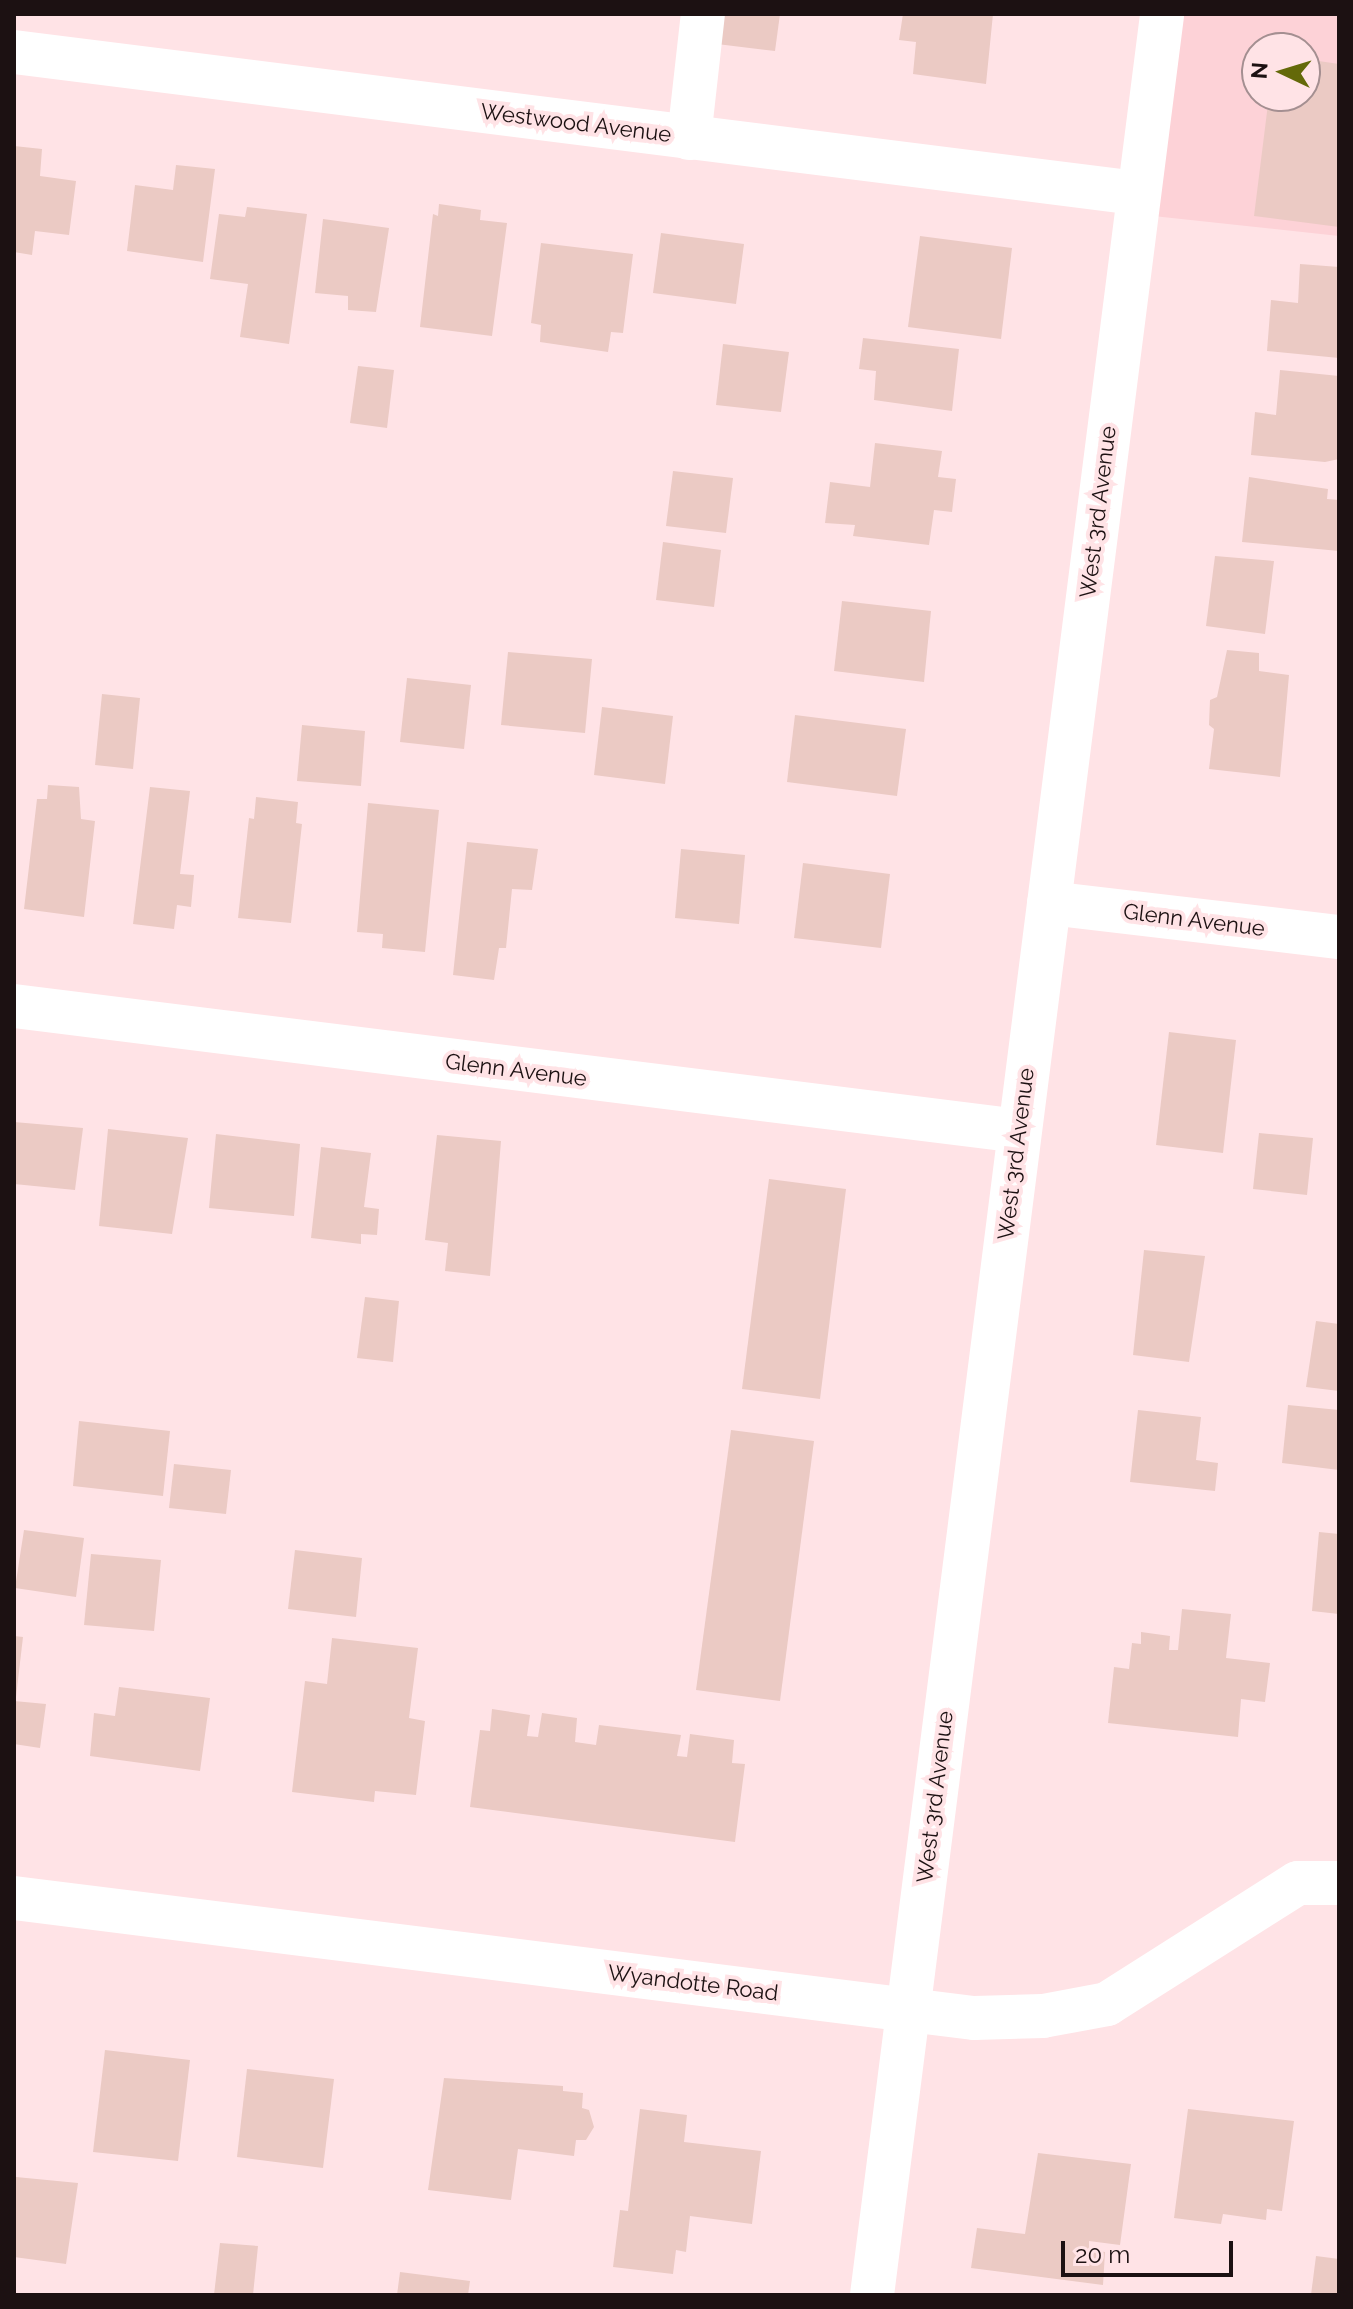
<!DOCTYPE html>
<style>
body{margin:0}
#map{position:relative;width:1353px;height:2309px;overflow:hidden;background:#ffe3e6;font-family:Raleway,sans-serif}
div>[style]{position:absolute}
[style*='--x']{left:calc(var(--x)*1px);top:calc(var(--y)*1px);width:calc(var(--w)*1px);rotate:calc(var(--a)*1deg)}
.built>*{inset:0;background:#fdd2d7}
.building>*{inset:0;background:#ebcac4}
.minor>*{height:44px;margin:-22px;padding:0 22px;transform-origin:22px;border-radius:22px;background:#fff}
span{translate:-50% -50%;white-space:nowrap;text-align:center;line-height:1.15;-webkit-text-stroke:8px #ffe3e6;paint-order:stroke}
.street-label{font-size:22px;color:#1c1112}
.frame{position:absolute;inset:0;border:16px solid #1c1112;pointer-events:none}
.north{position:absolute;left:1241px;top:32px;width:80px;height:80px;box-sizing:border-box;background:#ffe3e6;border:2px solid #a48f91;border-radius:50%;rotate:274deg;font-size:22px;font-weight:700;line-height:32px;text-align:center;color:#1c1112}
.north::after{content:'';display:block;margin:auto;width:28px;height:36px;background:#646909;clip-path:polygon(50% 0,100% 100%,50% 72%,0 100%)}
.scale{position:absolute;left:1061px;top:2241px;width:172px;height:36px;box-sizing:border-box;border:4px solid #1c1112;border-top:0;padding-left:10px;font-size:24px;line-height:28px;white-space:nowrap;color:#1c1112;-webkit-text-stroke:6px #ffe3e6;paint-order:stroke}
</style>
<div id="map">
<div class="built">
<div style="clip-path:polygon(evenodd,1166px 14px,1339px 14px,1339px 236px,1144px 215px,1166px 14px,1257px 48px,1305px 48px,1305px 96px,1257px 96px,1257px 48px)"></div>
</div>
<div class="building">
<div style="clip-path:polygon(721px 14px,780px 14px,775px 51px,717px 44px)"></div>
<div style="clip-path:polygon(903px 14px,993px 14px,986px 84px,913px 74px,916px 42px,899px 40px)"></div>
<div style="clip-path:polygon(1305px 59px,1339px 64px,1339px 227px,1254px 216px,1269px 96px,1305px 96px)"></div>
<div style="clip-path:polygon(14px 146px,42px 149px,40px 176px,76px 181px,69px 235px,35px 231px,32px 255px,14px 252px)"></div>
<div style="clip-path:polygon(176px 165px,215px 169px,203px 262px,127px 251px,135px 185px,173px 190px)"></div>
<div style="clip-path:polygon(439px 204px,481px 210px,480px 220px,507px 223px,492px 336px,420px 327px,433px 214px,438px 216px)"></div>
<div style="clip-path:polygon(247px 207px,307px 214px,289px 344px,240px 337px,248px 284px,210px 279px,219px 214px,245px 217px)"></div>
<div style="clip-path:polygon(323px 219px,389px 228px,376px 312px,348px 310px,348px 296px,315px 293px)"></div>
<div style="clip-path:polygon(661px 233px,744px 244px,736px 304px,653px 293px)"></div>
<div style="clip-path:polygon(920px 236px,1012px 248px,1001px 339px,908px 327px)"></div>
<div style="clip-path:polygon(541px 243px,633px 254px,623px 333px,611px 332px,608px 352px,540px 342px,541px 325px,531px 323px)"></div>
<div style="clip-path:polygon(1300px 264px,1339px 267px,1339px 358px,1267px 351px,1271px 300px,1298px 303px)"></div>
<div style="clip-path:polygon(863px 338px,959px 349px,952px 411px,874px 400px,876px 371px,859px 369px)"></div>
<div style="clip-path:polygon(723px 344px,789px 352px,781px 412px,716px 405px)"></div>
<div style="clip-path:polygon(358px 366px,394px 370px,387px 428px,350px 423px)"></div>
<div style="clip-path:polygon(1280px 370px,1339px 376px,1339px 459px,1325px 462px,1251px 455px,1255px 412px,1276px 415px)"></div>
<div style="clip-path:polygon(875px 443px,942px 451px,938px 477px,956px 479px,952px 512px,934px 510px,929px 545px,853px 536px,855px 525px,825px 523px,830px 482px,870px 487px)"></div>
<div style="clip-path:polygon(673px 471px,733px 478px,726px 533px,666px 526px)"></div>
<div style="clip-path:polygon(1249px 477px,1328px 489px,1327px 499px,1339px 500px,1339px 551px,1242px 542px)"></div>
<div style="clip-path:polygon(663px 542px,721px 550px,714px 607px,656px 600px)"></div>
<div style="clip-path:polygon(1215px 556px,1274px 561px,1265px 634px,1206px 626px)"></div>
<div style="clip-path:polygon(842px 601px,931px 611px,924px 682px,834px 671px)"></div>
<div style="clip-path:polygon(1227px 650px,1259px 653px,1259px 671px,1289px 675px,1280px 777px,1209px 769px,1214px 729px,1209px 725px,1210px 700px,1217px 697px)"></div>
<div style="clip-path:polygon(508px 652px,592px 659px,585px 733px,501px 725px)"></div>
<div style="clip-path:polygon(407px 678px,471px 685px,464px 749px,400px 742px)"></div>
<div style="clip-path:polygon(102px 694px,140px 698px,133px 769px,95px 765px)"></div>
<div style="clip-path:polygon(602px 707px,673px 716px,665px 784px,594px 775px)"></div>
<div style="clip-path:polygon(795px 715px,906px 729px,897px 796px,787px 782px)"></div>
<div style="clip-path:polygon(302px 725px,365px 731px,361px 786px,297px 781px)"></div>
<div style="clip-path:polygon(48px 785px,79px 787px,81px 819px,95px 821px,84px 917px,24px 909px,37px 799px,47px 799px)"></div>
<div style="clip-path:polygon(150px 787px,190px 791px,180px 874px,194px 875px,191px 907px,177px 905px,174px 929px,133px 924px)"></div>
<div style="clip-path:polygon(256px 797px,298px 802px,296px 823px,302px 824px,291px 923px,238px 918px,249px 818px,254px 819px)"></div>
<div style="clip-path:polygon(368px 803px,439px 810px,425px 952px,382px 948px,383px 934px,357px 932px)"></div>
<div style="clip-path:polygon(467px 842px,538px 849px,532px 890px,512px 889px,506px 948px,499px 948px,494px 980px,453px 975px)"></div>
<div style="clip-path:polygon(681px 849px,745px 855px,739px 924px,675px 918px)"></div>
<div style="clip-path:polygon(803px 863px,890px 874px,881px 948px,794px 938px)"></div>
<div style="clip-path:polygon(1169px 1032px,1236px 1040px,1223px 1153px,1156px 1145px)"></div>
<div style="clip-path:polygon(14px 1122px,83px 1128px,75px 1190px,14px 1184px)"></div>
<div style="clip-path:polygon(108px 1129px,188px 1138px,172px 1234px,99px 1226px)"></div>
<div style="clip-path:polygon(1259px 1133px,1313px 1138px,1307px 1195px,1253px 1189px)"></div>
<div style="clip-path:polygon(216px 1134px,300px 1144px,294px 1216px,209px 1208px)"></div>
<div style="clip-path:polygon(437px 1135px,501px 1141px,490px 1276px,445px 1271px,448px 1243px,425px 1240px)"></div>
<div style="clip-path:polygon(321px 1147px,371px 1153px,364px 1207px,379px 1209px,377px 1235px,361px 1234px,361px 1244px,311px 1238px)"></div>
<div style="clip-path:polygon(769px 1179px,846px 1189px,820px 1399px,742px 1389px)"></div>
<div style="clip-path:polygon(1144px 1250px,1205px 1256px,1189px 1362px,1133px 1355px)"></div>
<div style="clip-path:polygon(365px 1297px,399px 1301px,393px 1362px,357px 1358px)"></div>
<div style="clip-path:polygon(1316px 1321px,1339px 1324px,1339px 1391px,1306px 1387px)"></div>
<div style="clip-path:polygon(1288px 1405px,1339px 1410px,1339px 1470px,1282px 1463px)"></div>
<div style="clip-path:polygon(1138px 1410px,1201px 1417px,1196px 1460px,1218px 1463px,1215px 1491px,1130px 1482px)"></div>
<div style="clip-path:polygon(79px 1421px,170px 1431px,163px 1496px,73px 1486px)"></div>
<div style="clip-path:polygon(731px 1430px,814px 1441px,780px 1701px,696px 1690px)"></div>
<div style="clip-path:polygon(174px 1464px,231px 1470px,226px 1514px,169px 1508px)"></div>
<div style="clip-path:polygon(24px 1530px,84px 1538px,76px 1597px,15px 1588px)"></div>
<div style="clip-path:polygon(1319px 1532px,1339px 1534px,1339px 1614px,1312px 1611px)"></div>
<div style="clip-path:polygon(295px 1550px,362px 1558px,356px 1617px,288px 1609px)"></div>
<div style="clip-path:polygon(91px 1554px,161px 1560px,154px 1631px,84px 1625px)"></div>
<div style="clip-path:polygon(1182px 1609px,1231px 1614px,1226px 1658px,1270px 1663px,1265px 1702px,1241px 1699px,1238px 1737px,1108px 1723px,1114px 1667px,1129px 1669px,1132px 1643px,1141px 1644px,1141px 1632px,1170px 1636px,1169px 1650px,1178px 1650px)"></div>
<div style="clip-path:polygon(14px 1636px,23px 1637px,16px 1697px,14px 1697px)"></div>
<div style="clip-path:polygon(332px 1638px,418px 1648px,409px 1718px,425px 1721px,416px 1795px,375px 1791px,374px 1802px,292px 1792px,305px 1681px,327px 1684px)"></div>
<div style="clip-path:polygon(119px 1687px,210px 1698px,200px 1771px,90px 1756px,94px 1713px,115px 1716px)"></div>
<div style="clip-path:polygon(14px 1701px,46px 1704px,40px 1748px,14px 1744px)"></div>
<div style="clip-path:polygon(492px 1709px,530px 1715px,527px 1736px,538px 1737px,542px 1713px,577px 1718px,575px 1742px,596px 1745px,599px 1725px,681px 1735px,677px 1756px,687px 1757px,690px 1734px,734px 1740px,732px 1763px,745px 1764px,735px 1842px,470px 1807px,480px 1730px,490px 1731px)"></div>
<div style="clip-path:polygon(105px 2050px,190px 2060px,178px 2161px,93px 2152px)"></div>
<div style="clip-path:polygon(247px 2069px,334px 2079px,323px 2168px,237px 2157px)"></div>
<div style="clip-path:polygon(444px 2078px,563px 2086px,563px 2091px,583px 2093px,582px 2108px,589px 2110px,594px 2127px,586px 2140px,576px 2140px,574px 2156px,518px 2149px,511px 2200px,428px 2190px)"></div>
<div style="clip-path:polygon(640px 2109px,687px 2115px,684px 2142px,761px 2151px,752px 2224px,690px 2216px,686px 2252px,676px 2250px,673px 2274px,613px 2267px,620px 2210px,628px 2211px)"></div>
<div style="clip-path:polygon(1188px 2109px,1294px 2121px,1282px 2211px,1267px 2209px,1266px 2220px,1223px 2214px,1221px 2224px,1174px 2218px)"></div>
<div style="clip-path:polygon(1038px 2153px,1131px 2164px,1120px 2245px,1089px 2241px,1089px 2249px,1105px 2252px,1103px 2285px,971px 2268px,977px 2228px,1025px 2234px)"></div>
<div style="clip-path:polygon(16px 2177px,78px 2183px,66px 2264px,14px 2257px)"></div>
<div style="clip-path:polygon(220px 2243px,258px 2246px,253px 2295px,214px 2295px)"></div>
<div style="clip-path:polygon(1316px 2256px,1339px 2259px,1339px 2295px,1311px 2295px)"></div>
<div style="clip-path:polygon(400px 2272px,470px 2281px,468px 2295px,397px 2295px)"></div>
</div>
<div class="minor">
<div style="--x:14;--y:52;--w:1132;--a:7.16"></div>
<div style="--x:689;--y:138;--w:125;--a:-83.6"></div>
<div style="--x:1049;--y:903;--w:292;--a:6.7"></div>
<div style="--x:14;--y:1006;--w:1013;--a:7.09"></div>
<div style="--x:14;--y:1898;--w:967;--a:7.13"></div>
<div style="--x:974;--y:2018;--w:69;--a:-1.7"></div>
<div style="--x:1043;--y:2016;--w:65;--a:-10.6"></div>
<div style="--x:1107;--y:2004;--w:226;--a:-32.4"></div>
<div style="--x:1298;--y:1883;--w:41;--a:0"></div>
<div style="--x:872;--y:2295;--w:2299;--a:-82.75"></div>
</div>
<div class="street-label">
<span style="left:576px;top:123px;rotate:7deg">Westwood Avenue</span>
<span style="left:1098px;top:512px;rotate:-83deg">West 3rd Avenue</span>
<span style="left:1194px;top:920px;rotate:7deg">Glenn Avenue</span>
<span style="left:516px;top:1070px;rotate:7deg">Glenn Avenue</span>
<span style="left:1016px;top:1154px;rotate:-83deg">West 3rd Avenue</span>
<span style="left:935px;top:1797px;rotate:-83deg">West 3rd Avenue</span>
<span style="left:693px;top:1983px;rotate:7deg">Wyandotte Road</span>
</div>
<div class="frame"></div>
<div class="north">N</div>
<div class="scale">20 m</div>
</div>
